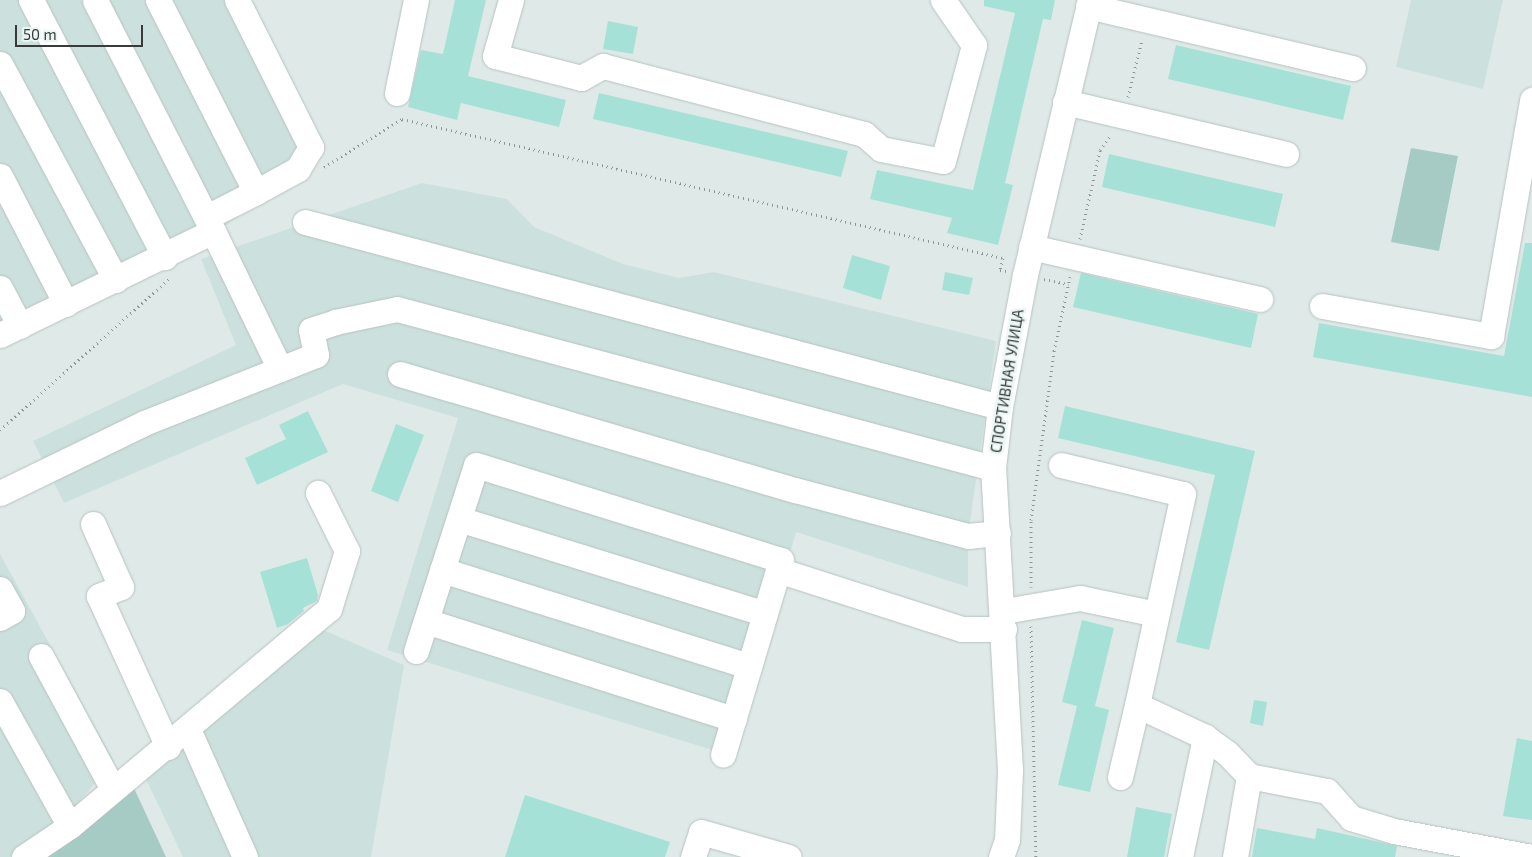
<!DOCTYPE html>
<meta charset="utf-8">
<style>
body{margin:0}
#map{position:relative;width:1532px;height:857px;overflow:hidden;background:#dfeae8;font-family:"Exo 2",sans-serif}
div>[style]{position:absolute}
[style*='--x']{left:calc(var(--x)*1px);top:calc(var(--y)*1px);width:calc(var(--w)*1px);rotate:calc(var(--a)*1deg)}
.built>*{inset:0;background:#cce1dd}
.green>*{inset:0;background:#a6cbc5}
.building>*{inset:0;background:#a6e1d7}
.path>*{height:3px;margin-top:-1.5px;transform-origin:0;background:repeating-linear-gradient(90deg,#8e9694 0 1px,transparent 0 5px)}
.roads{filter:drop-shadow(0 0 1px #b7c2c0) drop-shadow(0 0 1px #b7c2c0)}
.minor>*{height:25px;margin:-12.5px;padding:0 12.5px;transform-origin:12.5px;border-radius:12.5px;background:#fff}
span{translate:-50% -50%;white-space:nowrap;text-align:center;line-height:1.15;-webkit-text-stroke:5px #ecf7f5;paint-order:stroke}
.street-label{font-size:15px;color:#373b3a}
.scale{position:absolute;left:15px;top:25px;width:128px;height:22px;box-sizing:border-box;border:2px solid #373b3a;border-top:0;padding-left:6px;font-size:15px;line-height:18px;white-space:nowrap;color:#373b3a;-webkit-text-stroke:4px #ecf7f5;paint-order:stroke}
</style>
<div id="map">
<div class="built">
<div style="clip-path:polygon(0 0,225px 0,310px 166px,202px 242px,0 341px)"></div>
<div style="clip-path:polygon(1411px 0,1503px 0,1483px 89px,1396px 67px)"></div>
<div style="clip-path:polygon(422px 183px,507px 199px,534px 227px,623px 264px,679px 278px,714px 272px,996px 341px,968px 536px,968px 587px,796px 532px,732px 756px,387px 650px,458px 418px,343px 384px,64px 503px,33px 441px,236px 345px,201px 259px)"></div>
<div style="clip-path:polygon(0 554px,114px 761px,50px 836px,10px 857px,0 857px)"></div>
<div style="clip-path:polygon(314px 626px,404px 665px,371px 857px,183px 857px,144px 775px)"></div>
</div>
<div class="green">
<div style="clip-path:polygon(1411px 148px,1458px 156px,1439px 251px,1391px 242px)"></div>
<div style="clip-path:polygon(133px 786px,166px 857px,46px 857px)"></div>
</div>
<div class="building">
<div style="clip-path:polygon(455px 0,486px 0,468px 76px,566px 100px,559px 127px,461px 103px,457px 120px,408px 107px,421px 50px,443px 54px)"></div>
<div style="clip-path:polygon(984px 0,1055px 0,1051px 20px,1043px 19px,1005px 183px,1013px 185px,998px 245px,947px 233px,952px 218px,870px 199px,877px 170px,973px 190px,1015px 13px,984px 6px)"></div>
<div style="clip-path:polygon(608px 21px,638px 27px,633px 54px,603px 49px)"></div>
<div style="clip-path:polygon(1176px 45px,1351px 86px,1343px 120px,1168px 79px)"></div>
<div style="clip-path:polygon(599px 93px,848px 151px,841px 177px,593px 119px)"></div>
<div style="clip-path:polygon(1109px 154px,1283px 194px,1275px 227px,1102px 187px)"></div>
<div style="clip-path:polygon(1525px 243px,1532px 243px,1532px 397px,1313px 357px,1319px 323px,1504px 356px)"></div>
<div style="clip-path:polygon(852px 255px,890px 266px,881px 300px,843px 288px)"></div>
<div style="clip-path:polygon(945px 272px,973px 278px,969px 295px,942px 290px)"></div>
<div style="clip-path:polygon(1081px 273px,1258px 314px,1251px 348px,1073px 307px)"></div>
<div style="clip-path:polygon(1065px 406px,1255px 451px,1209px 650px,1176px 642px,1215px 475px,1058px 438px)"></div>
<div style="clip-path:polygon(308px 411px,328px 452px,257px 485px,245px 458px,286px 439px,279px 425px)"></div>
<div style="clip-path:polygon(396px 424px,424px 435px,398px 502px,371px 491px)"></div>
<div style="clip-path:polygon(307px 558px,318px 595px,317px 601px,303px 608px,304px 611px,288px 624px,277px 628px,260px 572px)"></div>
<div style="clip-path:polygon(1082px 620px,1114px 628px,1095px 706px,1109px 710px,1090px 792px,1058px 785px,1077px 706px,1062px 702px)"></div>
<div style="clip-path:polygon(1254px 700px,1267px 702px,1263px 726px,1250px 723px)"></div>
<div style="clip-path:polygon(1517px 738px,1532px 741px,1532px 820px,1503px 816px)"></div>
<div style="clip-path:polygon(525px 795px,670px 842px,665px 857px,505px 857px)"></div>
<div style="clip-path:polygon(1136px 807px,1172px 814px,1164px 857px,1127px 857px)"></div>
<div style="clip-path:polygon(1257px 828px,1315px 839px,1317px 828px,1397px 846px,1395px 857px,1252px 857px)"></div>
</div>
<div class="path">
<div style="--x:1128;--y:97;--w:59;--a:-76.2"></div>
<div style="--x:324;--y:167;--w:92;--a:-31.6"></div>
<div style="--x:402;--y:119;--w:617;--a:13.02"></div>
<div style="--x:1003;--y:258;--w:12;--a:104"></div>
<div style="--x:1000;--y:270;--w:6;--a:9"></div>
<div style="--x:1080;--y:239;--w:91;--a:-77.3"></div>
<div style="--x:1100;--y:150;--w:19;--a:-55"></div>
<div style="--x:1044;--y:279;--w:25;--a:12"></div>
<div style="--x:0;--y:430;--w:229;--a:-41.8"></div>
<div style="--x:1031;--y:587;--w:67;--a:-90"></div>
<div style="--x:1031;--y:520;--w:171;--a:-82.2"></div>
<div style="--x:1054;--y:351;--w:76;--a:-77.8"></div>
<div style="--x:1031;--y:626;--w:231;--a:88.8"></div>
</div>
<div class="roads">
<div class="minor">
<div style="--x:31;--y:0;--w:290;--a:62.5"></div>
<div style="--x:158;--y:0;--w:216;--a:63"></div>
<div style="--x:256;--y:192;--w:55;--a:153"></div>
<div style="--x:237;--y:0;--w:165;--a:63.3"></div>
<div style="--x:311;--y:147;--w:26;--a:121"></div>
<div style="--x:298;--y:169;--w:48;--a:151.3"></div>
<div style="--x:511;--y:0;--w:58;--a:105.9"></div>
<div style="--x:495;--y:56;--w:89;--a:14.3"></div>
<div style="--x:581;--y:78;--w:25;--a:-29"></div>
<div style="--x:603;--y:66;--w:270;--a:14.6"></div>
<div style="--x:864;--y:134;--w:23;--a:41"></div>
<div style="--x:881;--y:149;--w:63;--a:11"></div>
<div style="--x:943;--y:161;--w:120;--a:-75"></div>
<div style="--x:974;--y:45;--w:55;--a:-124.6"></div>
<div style="--x:1088;--y:6;--w:272;--a:13.2"></div>
<div style="--x:0;--y:64;--w:245;--a:61.8"></div>
<div style="--x:397;--y:93;--w:95;--a:-78.5"></div>
<div style="--x:1065;--y:102;--w:227;--a:13.2"></div>
<div style="--x:0;--y:176;--w:144;--a:62.7"></div>
<div style="--x:305;--y:222;--w:719;--a:14.91"></div>
<div style="--x:213;--y:231;--w:153;--a:64.1"></div>
<div style="--x:1031;--y:247;--w:235;--a:12.8"></div>
<div style="--x:0;--y:288;--w:43;--a:62.2"></div>
<div style="--x:1322;--y:306;--w:172;--a:10.1"></div>
<div style="--x:1491;--y:336;--w:240;--a:-80.1"></div>
<div style="--x:0;--y:335;--w:237;--a:-26"></div>
<div style="--x:213;--y:231;--w:259;--a:-117.1"></div>
<div style="--x:400;--y:374;--w:412;--a:16.4"></div>
<div style="--x:795;--y:490;--w:179;--a:14.9"></div>
<div style="--x:968;--y:536;--w:30;--a:-6"></div>
<div style="--x:1061;--y:465;--w:125;--a:13.4"></div>
<div style="--x:1183;--y:494;--w:216;--a:102.3"></div>
<div style="--x:1137;--y:705;--w:75;--a:25.2"></div>
<div style="--x:1205;--y:737;--w:27;--a:36"></div>
<div style="--x:1227;--y:753;--w:32;--a:46"></div>
<div style="--x:1249;--y:776;--w:82;--a:99.8"></div>
<div style="--x:0;--y:493;--w:160;--a:-25.9"></div>
<div style="--x:144;--y:423;--w:185;--a:-21.6"></div>
<div style="--x:316;--y:355;--w:25;--a:-101"></div>
<div style="--x:311;--y:330;--w:25;--a:-18"></div>
<div style="--x:335;--y:322;--w:63;--a:-11.8"></div>
<div style="--x:397;--y:309;--w:617;--a:14.94"></div>
<div style="--x:459;--y:519;--w:320;--a:17.2"></div>
<div style="--x:93;--y:524;--w:69;--a:66"></div>
<div style="--x:121;--y:587;--w:24;--a:158"></div>
<div style="--x:99;--y:596;--w:166;--a:65.4"></div>
<div style="--x:442;--y:570;--w:322;--a:17.4"></div>
<div style="--x:778;--y:570;--w:193;--a:17.8"></div>
<div style="--x:962;--y:629;--w:42;--a:0"></div>
<div style="--x:0;--y:589;--w:25;--a:61"></div>
<div style="--x:12;--y:611;--w:14;--a:150"></div>
<div style="--x:1004;--y:611;--w:77;--a:-9.7"></div>
<div style="--x:1080;--y:598;--w:78;--a:11.9"></div>
<div style="--x:426;--y:621;--w:323;--a:17.7"></div>
<div style="--x:416;--y:651;--w:195;--a:-72.1"></div>
<div style="--x:476;--y:465;--w:319;--a:17.3"></div>
<div style="--x:781;--y:560;--w:203;--a:106.6"></div>
<div style="--x:41;--y:656;--w:151;--a:61.6"></div>
<div style="--x:0;--y:701;--w:143;--a:60.8"></div>
<div style="--x:188;--y:729;--w:140;--a:66"></div>
<div style="--x:1249;--y:776;--w:79;--a:10.9"></div>
<div style="--x:1327;--y:791;--w:36;--a:48"></div>
<div style="--x:1351;--y:818;--w:45;--a:16.8"></div>
<div style="--x:1394;--y:831;--w:140;--a:10.7"></div>
<div style="--x:1120;--y:777;--w:74;--a:-76.7"></div>
<div style="--x:24;--y:857;--w:55;--a:-34"></div>
<div style="--x:70;--y:826;--w:338;--a:-40"></div>
<div style="--x:329;--y:609;--w:61;--a:-72.8"></div>
<div style="--x:347;--y:551;--w:65;--a:-116.6"></div>
<div style="--x:693;--y:857;--w:26;--a:-72"></div>
<div style="--x:701;--y:832;--w:91;--a:15.9"></div>
<div style="--x:1001;--y:857;--w:18;--a:-71"></div>
<div style="--x:1007;--y:840;--w:70;--a:-87.5"></div>
<div style="--x:1010;--y:770;--w:302;--a:-93.2"></div>
<div style="--x:993;--y:468;--w:61;--a:-83.5"></div>
<div style="--x:1000;--y:407;--w:134;--a:-79.3"></div>
<div style="--x:1025;--y:275;--w:283;--a:-76.7"></div>
<div style="--x:1180;--y:857;--w:123;--a:-78.2"></div>
</div>
</div>
<div class="street-label">
<span style="left:1007px;top:381px;rotate:-81deg">СПОРТИВНАЯ УЛИЦА</span>
</div>
<div class="scale">50 m</div>
</div>
